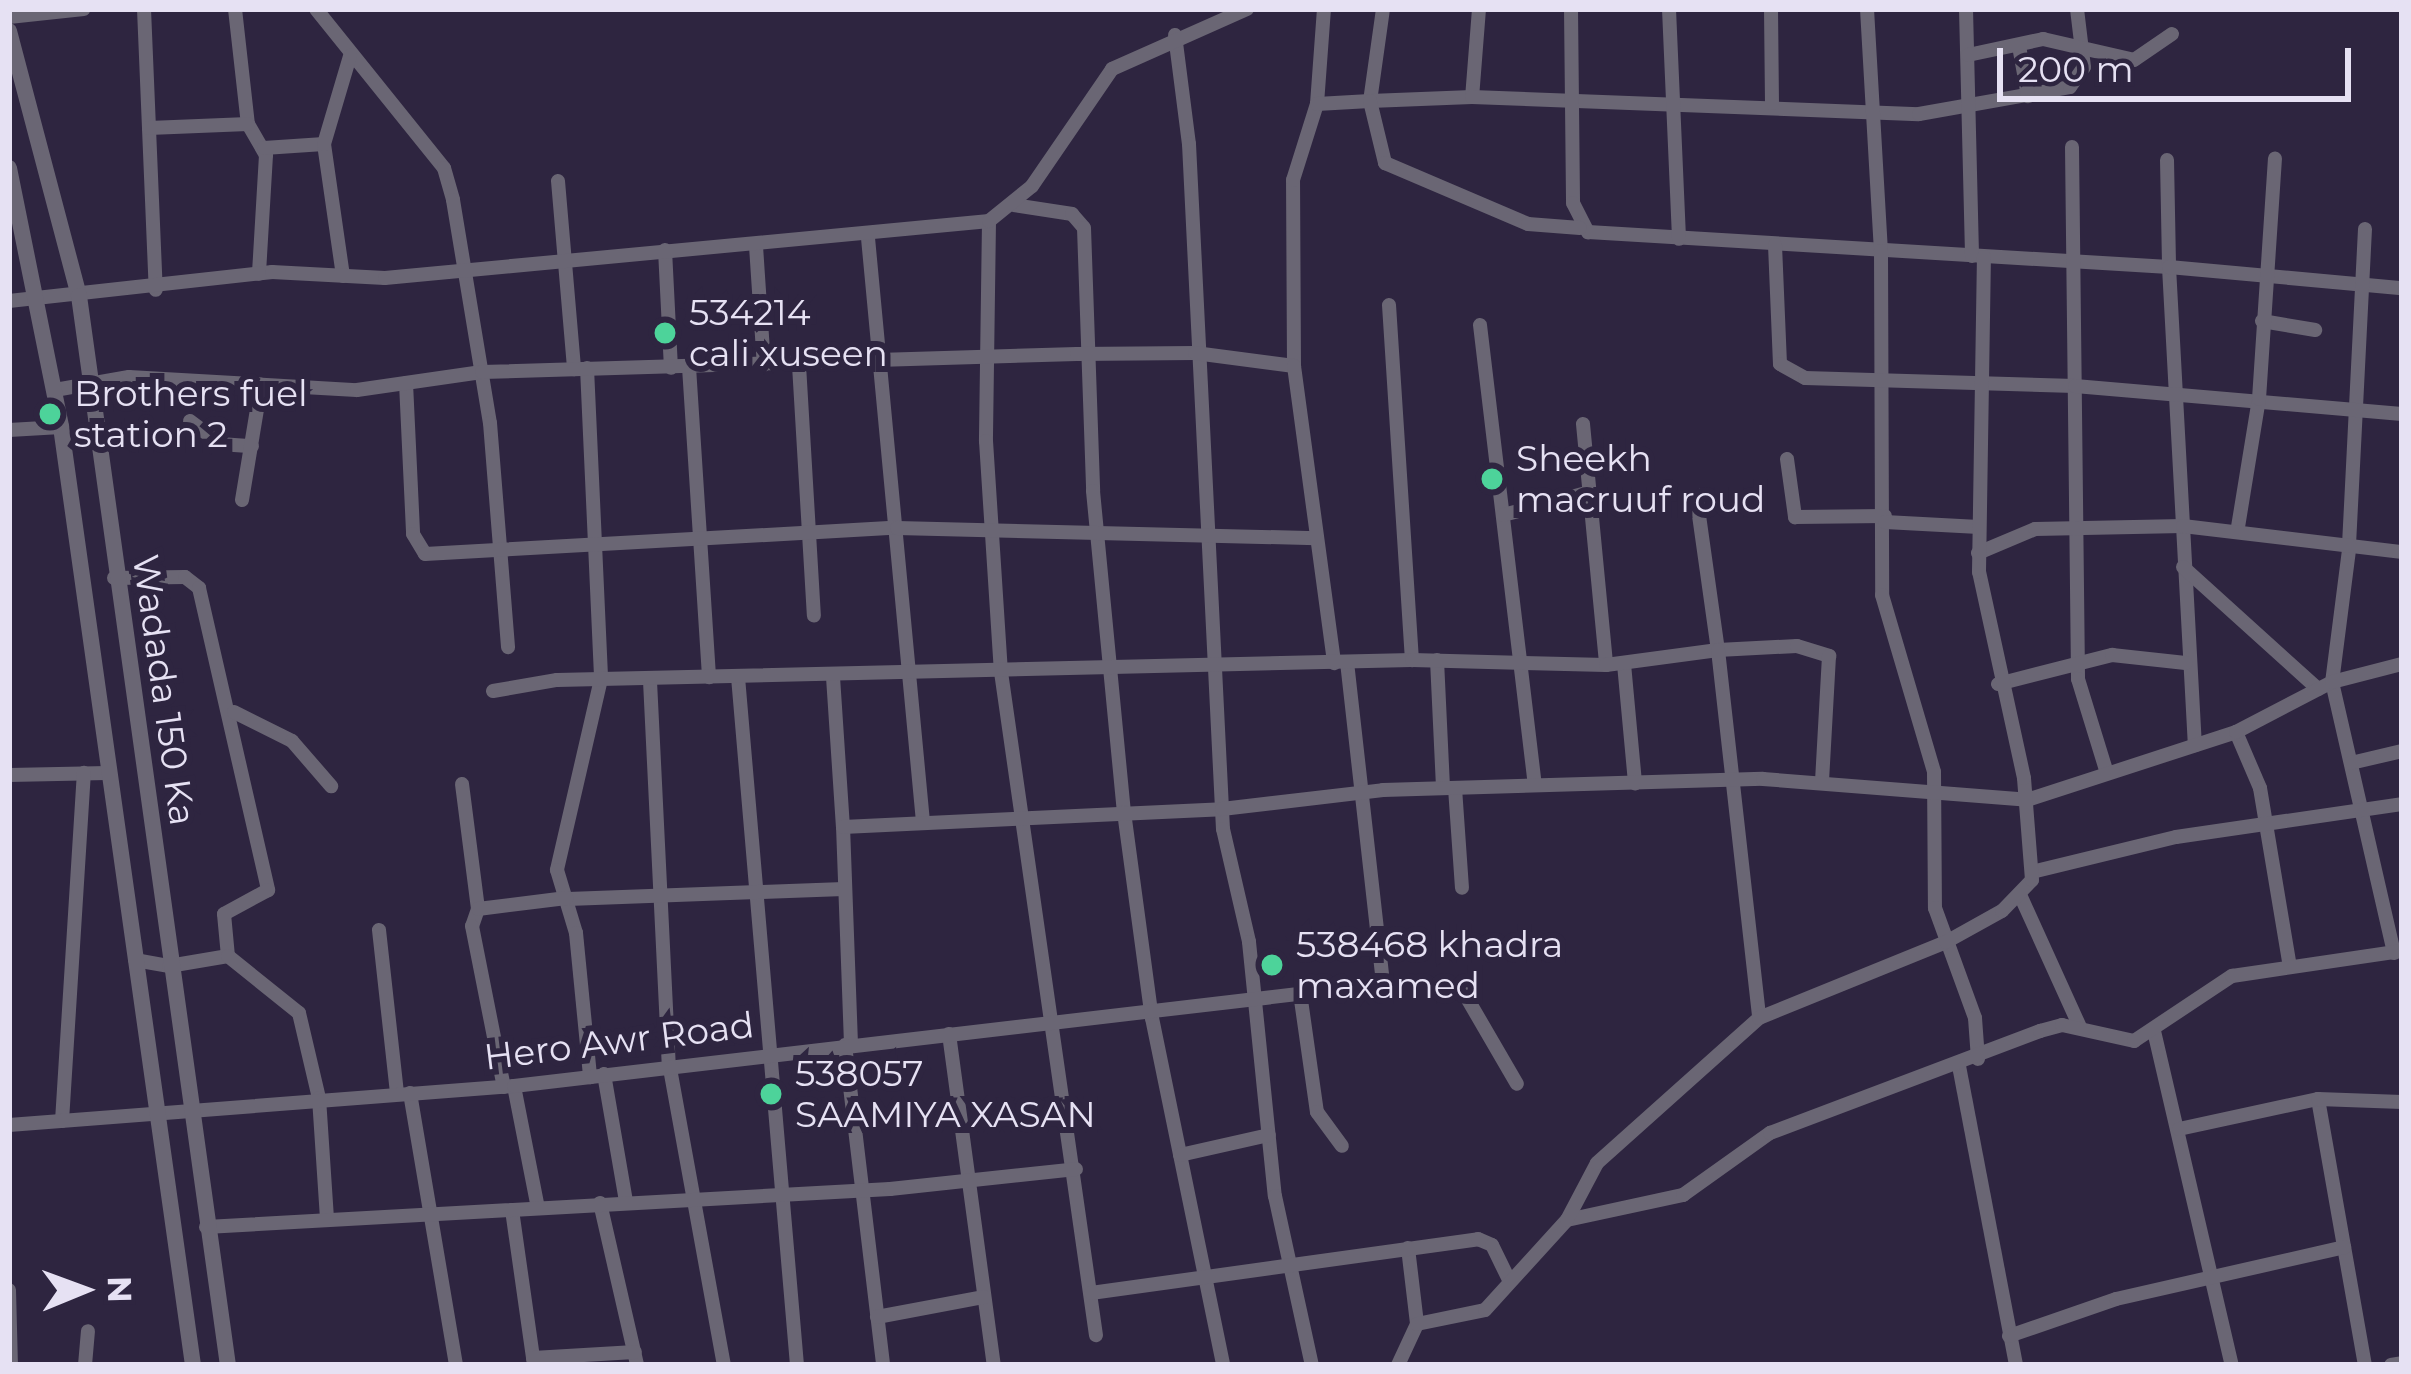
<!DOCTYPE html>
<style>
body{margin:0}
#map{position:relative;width:2411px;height:1374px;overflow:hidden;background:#2e2540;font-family:Montserrat,sans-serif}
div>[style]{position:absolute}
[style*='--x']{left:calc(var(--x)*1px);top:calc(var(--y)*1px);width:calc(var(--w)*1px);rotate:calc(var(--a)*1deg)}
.minor>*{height:14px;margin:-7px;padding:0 7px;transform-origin:7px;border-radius:7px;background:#6a6674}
.tertiary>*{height:16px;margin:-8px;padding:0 8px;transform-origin:8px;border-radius:8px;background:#6a6674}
.dots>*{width:33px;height:33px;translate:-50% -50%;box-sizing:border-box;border:6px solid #2e2540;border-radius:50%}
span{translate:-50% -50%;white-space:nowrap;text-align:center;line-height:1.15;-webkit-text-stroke:12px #2e2540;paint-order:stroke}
.poi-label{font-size:36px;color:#e6e1f3}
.left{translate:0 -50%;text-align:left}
.street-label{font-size:36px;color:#e6e1f3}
.frame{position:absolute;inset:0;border:12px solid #e6e1f3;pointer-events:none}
.north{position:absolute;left:24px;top:1230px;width:120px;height:120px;-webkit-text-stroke:9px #2e2540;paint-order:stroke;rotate:89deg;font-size:33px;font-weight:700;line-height:48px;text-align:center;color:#e6e1f3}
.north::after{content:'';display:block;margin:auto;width:42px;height:54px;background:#e6e1f3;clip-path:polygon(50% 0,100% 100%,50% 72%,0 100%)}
.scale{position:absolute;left:1997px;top:48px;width:354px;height:54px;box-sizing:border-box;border:6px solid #e6e1f3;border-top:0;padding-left:15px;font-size:36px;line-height:42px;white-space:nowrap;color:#e6e1f3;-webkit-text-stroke:9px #2e2540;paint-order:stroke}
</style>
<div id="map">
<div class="minor">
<div style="--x:144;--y:9;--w:281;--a:87.6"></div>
<div style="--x:235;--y:9;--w:116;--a:83.6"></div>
<div style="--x:248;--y:124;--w:36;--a:60"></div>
<div style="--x:266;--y:155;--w:119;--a:93.4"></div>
<div style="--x:316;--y:9;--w:204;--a:51.2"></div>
<div style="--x:444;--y:168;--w:33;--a:74"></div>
<div style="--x:453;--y:200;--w:226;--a:80.6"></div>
<div style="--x:490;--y:423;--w:225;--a:85.4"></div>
<div style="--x:1383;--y:9;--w:93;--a:98"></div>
<div style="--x:1370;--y:101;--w:102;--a:-2.2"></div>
<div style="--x:1479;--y:9;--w:88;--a:94.5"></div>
<div style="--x:1472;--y:97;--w:447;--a:2.2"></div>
<div style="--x:1919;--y:114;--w:153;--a:-10.1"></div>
<div style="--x:2070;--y:87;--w:24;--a:-55"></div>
<div style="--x:2084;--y:67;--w:58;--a:-96.9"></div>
<div style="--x:1571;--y:9;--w:194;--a:89.4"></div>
<div style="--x:1573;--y:203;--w:33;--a:63"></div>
<div style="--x:1588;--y:232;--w:582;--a:3.45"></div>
<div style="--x:2169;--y:267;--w:479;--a:86.9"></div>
<div style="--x:1669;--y:9;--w:230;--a:87.5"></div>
<div style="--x:1771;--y:9;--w:94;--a:89.4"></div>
<div style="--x:1867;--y:9;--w:242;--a:86.7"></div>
<div style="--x:1881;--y:251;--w:344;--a:89.8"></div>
<div style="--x:1882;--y:595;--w:184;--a:73.6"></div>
<div style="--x:1934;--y:772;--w:136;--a:89.6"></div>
<div style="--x:1935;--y:908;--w:117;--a:70"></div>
<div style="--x:1975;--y:1018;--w:41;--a:85.8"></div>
<div style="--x:1966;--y:9;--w:247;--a:88.6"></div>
<div style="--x:9;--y:17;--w:75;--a:-6.1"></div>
<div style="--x:1175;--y:35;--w:110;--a:82.7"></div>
<div style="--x:1189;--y:144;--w:686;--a:87.16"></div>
<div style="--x:1223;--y:829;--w:116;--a:77"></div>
<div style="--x:1249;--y:942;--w:255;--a:84.2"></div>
<div style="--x:1275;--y:1196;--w:173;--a:77.7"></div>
<div style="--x:2019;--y:46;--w:51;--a:79.8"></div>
<div style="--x:1968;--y:55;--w:77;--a:-12"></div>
<div style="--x:2043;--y:39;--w:93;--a:13"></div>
<div style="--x:2134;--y:60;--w:46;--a:-34.4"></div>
<div style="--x:1317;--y:104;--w:95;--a:-85.8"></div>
<div style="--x:149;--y:128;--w:99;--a:-2.3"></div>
<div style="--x:2072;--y:147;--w:532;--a:89.35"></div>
<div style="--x:2078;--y:679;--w:98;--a:72.9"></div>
<div style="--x:264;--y:148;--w:60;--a:-3.8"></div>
<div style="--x:2167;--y:160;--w:107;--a:88.9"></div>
<div style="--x:2169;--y:267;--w:234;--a:5.2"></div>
<div style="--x:558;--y:181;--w:189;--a:85.1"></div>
<div style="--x:1014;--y:205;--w:59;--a:8.8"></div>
<div style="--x:1072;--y:214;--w:18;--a:49"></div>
<div style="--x:1084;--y:228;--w:263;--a:88"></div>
<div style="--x:1093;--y:491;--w:322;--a:84.5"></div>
<div style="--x:1124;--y:812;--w:208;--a:82.3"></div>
<div style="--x:1152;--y:1018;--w:354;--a:78.4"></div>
<div style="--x:989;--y:221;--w:220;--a:90.8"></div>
<div style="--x:986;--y:441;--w:231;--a:86.3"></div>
<div style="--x:1001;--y:672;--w:670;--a:81.85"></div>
<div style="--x:2365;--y:229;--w:321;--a:92.9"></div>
<div style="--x:2349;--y:550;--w:133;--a:97.3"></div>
<div style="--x:2332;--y:682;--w:278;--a:77.1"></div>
<div style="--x:868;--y:238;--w:587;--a:84.62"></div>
<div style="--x:1775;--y:245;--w:119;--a:87.6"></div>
<div style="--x:1780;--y:364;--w:29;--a:29"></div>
<div style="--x:1805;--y:378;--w:270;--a:1.7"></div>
<div style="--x:2075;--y:386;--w:328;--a:4.9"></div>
<div style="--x:756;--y:246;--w:119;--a:86.2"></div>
<div style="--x:665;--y:250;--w:118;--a:87.1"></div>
<div style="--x:343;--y:276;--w:133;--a:-98.2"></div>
<div style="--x:324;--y:144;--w:92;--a:-73.5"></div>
<div style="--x:9;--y:301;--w:265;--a:-6.3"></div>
<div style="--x:272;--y:272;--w:113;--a:3"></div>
<div style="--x:385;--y:278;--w:607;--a:-5.39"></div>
<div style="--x:989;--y:221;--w:55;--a:-39.1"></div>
<div style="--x:1032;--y:186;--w:142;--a:-55.6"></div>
<div style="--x:1112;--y:69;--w:148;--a:-24"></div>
<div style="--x:1389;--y:305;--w:356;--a:86.3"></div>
<div style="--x:2262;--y:321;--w:54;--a:9.6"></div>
<div style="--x:1480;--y:325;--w:463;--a:83.2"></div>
<div style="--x:799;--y:365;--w:251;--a:86.6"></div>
<div style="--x:1294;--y:366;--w:186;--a:-90.3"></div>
<div style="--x:1293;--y:180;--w:80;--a:-72.5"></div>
<div style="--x:1317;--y:104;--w:53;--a:-3.2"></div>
<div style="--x:1370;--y:101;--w:64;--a:76.4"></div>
<div style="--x:1385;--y:163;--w:155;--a:23.1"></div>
<div style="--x:1528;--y:224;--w:52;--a:4.4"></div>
<div style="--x:689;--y:367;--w:311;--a:86.3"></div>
<div style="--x:587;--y:368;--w:311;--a:87.4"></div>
<div style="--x:601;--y:679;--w:196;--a:103"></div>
<div style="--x:557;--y:870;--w:66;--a:73.2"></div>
<div style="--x:576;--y:933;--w:145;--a:84.4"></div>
<div style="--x:406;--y:383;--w:151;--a:87.3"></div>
<div style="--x:413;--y:534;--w:23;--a:59"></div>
<div style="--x:425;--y:554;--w:473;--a:-3.2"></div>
<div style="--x:897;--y:528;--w:420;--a:1.4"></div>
<div style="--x:55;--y:390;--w:75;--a:-10"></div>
<div style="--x:129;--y:377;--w:228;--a:3.3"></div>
<div style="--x:357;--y:390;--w:126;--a:-8.2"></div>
<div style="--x:482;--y:372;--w:595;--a:-1.73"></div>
<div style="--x:1077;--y:354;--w:118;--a:-0.5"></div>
<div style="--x:1195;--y:353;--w:100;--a:7.5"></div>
<div style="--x:1294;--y:366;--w:300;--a:82.3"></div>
<div style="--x:190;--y:421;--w:38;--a:37"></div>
<div style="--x:220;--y:444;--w:32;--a:4"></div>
<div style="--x:1583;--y:424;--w:242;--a:84.5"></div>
<div style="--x:9;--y:430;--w:52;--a:-3.3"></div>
<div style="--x:1787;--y:459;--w:59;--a:82.1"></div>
<div style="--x:1795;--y:517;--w:90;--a:-0.6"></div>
<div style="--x:1696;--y:494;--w:158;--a:82"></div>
<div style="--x:1718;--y:650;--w:79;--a:-2.9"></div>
<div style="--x:1797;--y:646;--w:34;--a:17"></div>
<div style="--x:1829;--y:656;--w:125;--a:93.2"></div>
<div style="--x:242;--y:500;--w:117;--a:-80.6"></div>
<div style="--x:1503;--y:515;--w:90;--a:-14.8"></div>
<div style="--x:1885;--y:522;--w:94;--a:3"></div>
<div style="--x:2238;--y:527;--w:130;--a:-80.7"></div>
<div style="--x:2259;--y:399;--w:241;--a:-86.2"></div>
<div style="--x:1978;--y:553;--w:62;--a:-22.8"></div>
<div style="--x:2035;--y:529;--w:148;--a:-1.2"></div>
<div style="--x:2183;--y:526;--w:221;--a:6.8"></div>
<div style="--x:2183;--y:567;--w:182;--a:42.1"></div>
<div style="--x:114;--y:578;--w:71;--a:-0.8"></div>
<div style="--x:185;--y:577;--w:18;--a:38"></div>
<div style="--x:199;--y:588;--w:310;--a:77.1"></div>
<div style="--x:268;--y:890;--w:50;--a:151.4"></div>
<div style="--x:224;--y:914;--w:42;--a:84.6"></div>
<div style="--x:1437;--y:660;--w:128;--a:87.3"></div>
<div style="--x:1347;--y:662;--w:324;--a:83.6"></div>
<div style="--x:1624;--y:664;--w:120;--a:84.7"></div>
<div style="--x:738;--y:677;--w:691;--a:85.1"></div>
<div style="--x:833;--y:677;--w:150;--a:86.2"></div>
<div style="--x:650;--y:681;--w:382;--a:87.2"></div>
<div style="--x:669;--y:1063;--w:307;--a:79.7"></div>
<div style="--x:1998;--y:684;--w:118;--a:-14.3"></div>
<div style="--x:2112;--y:655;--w:74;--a:6.2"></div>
<div style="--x:493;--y:691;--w:65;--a:-9.8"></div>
<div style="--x:557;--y:680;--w:855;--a:-1.34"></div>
<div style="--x:1412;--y:660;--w:194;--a:1.5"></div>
<div style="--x:1606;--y:665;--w:113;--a:-7.6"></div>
<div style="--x:1718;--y:650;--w:370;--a:83.6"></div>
<div style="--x:234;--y:712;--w:65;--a:26.6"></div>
<div style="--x:292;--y:741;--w:60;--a:49.1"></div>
<div style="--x:2236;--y:732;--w:61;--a:66.8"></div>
<div style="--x:2260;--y:788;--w:181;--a:80.5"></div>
<div style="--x:2351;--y:763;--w:52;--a:-13.2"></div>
<div style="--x:9;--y:775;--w:98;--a:-1.2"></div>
<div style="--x:462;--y:784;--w:126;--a:82.7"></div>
<div style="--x:478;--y:909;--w:18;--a:109"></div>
<div style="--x:472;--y:926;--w:164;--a:78.8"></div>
<div style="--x:1455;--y:788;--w:100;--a:86"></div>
<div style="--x:2032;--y:872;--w:148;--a:-13.7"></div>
<div style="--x:2176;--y:837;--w:228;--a:-8.3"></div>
<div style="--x:2021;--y:897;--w:143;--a:65.6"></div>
<div style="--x:568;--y:899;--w:276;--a:-2.1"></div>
<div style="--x:478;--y:909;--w:89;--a:-7.1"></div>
<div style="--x:379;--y:930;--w:164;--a:83.7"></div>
<div style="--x:135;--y:960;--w:35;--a:10"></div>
<div style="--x:169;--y:966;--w:60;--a:-9.6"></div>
<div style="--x:228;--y:956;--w:91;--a:38.8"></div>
<div style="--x:299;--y:1013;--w:87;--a:76.8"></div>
<div style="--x:319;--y:1098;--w:120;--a:86.2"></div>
<div style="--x:1301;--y:1000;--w:113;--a:81.9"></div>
<div style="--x:1317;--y:1112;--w:42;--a:53.7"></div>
<div style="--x:2154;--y:1031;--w:343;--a:76.9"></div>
<div style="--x:949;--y:1034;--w:334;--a:82.3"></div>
<div style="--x:851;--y:1044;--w:217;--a:-92.1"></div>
<div style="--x:843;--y:827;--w:379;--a:-2.7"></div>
<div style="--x:1222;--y:809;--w:162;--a:-6.7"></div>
<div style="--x:1383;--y:790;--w:380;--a:-1.7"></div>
<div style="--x:1763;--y:779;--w:265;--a:4.5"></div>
<div style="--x:2027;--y:800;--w:220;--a:-18"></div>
<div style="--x:2236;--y:732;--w:108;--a:-27.5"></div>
<div style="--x:2332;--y:682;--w:72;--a:-14.4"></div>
<div style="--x:845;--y:1045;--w:322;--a:83.2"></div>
<div style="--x:1959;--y:1066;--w:304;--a:79.2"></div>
<div style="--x:604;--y:1074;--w:129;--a:80.2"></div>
<div style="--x:514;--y:1086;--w:124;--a:78.9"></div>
<div style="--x:410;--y:1093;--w:276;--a:80.4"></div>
<div style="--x:2318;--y:1099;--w:270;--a:80"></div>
<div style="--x:62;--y:1121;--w:349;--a:-86.4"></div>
<div style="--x:9;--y:1125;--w:507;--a:-4.42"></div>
<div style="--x:514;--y:1086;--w:875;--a:-6.69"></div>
<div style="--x:1383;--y:984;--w:77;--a:1.5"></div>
<div style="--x:1460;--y:986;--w:113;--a:59.8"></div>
<div style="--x:2179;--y:1129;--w:142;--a:-12.2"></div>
<div style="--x:2318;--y:1099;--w:84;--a:2"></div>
<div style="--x:1180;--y:1155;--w:91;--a:-12.7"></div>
<div style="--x:600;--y:1203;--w:166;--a:77.1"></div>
<div style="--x:512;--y:1210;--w:157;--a:81.9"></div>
<div style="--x:1567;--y:1220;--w:119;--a:-12.2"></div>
<div style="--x:1683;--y:1195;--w:107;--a:-35.5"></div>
<div style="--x:1770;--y:1133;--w:289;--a:-20.7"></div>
<div style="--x:2040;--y:1031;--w:23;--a:-15"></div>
<div style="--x:2062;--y:1025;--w:74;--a:12.5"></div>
<div style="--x:2134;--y:1041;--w:118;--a:-33.6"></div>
<div style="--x:2232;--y:976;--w:172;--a:-8.4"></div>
<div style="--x:206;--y:1227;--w:685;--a:-3.18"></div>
<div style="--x:890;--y:1189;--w:187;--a:-6.1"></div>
<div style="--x:1408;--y:1248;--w:77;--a:83.2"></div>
<div style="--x:9;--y:1290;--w:75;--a:88.5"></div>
<div style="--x:1091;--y:1293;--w:391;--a:-7.9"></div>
<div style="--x:1478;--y:1239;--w:15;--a:23"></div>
<div style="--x:1492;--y:1245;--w:39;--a:64"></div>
<div style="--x:877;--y:1317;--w:109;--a:-10.6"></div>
<div style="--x:2009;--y:1336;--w:113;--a:-19.1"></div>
<div style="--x:2116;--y:1299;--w:234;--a:-12.8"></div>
<div style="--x:533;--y:1358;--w:102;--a:-3.4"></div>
<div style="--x:85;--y:1365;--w:34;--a:-85"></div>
<div style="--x:1398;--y:1365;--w:45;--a:-65.1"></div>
<div style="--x:1417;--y:1324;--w:69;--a:-11.6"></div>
<div style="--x:1485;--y:1310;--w:122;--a:-47.7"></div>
<div style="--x:1567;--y:1220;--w:64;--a:-62.2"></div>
<div style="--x:1597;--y:1163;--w:217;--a:-41.8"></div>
<div style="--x:1759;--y:1018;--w:202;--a:-22.1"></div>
<div style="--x:1946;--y:942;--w:64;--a:-29"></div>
<div style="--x:2002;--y:911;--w:43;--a:-45.9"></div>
<div style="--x:2032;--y:880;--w:102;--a:-94.5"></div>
<div style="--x:2024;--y:778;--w:211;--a:-102.3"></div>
<div style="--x:1979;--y:572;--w:315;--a:-89.1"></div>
<div style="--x:2391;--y:1365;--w:11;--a:-10"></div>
</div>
<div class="tertiary">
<div style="--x:9;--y:31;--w:274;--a:75.2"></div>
<div style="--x:79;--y:296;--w:1079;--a:82.07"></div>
<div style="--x:9;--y:168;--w:264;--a:78.6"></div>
<div style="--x:61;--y:427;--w:947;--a:81.99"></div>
</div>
<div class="dots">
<div style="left:665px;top:333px;background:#4dd39a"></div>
<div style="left:50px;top:414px;background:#4dd39a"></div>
<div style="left:1492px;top:479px;background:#4dd39a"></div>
<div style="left:1272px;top:965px;background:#4dd39a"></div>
<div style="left:771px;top:1094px;background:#4dd39a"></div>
</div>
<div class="poi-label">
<span class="left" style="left:689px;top:333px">534214<br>cali xuseen</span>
<span class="left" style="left:74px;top:414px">Brothers fuel<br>station 2</span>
<span class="left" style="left:1516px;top:479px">Sheekh<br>macruuf roud</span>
<span class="left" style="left:1296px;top:965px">538468 khadra<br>maxamed</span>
<span class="left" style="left:795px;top:1094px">538057<br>SAAMIYA XASAN</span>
</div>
<div class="street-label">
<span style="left:164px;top:690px;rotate:82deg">Wadada 150 Ka</span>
<span style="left:619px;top:1041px;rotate:-7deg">Hero Awr Road</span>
</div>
<div class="frame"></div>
<div class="north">N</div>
<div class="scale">200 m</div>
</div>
